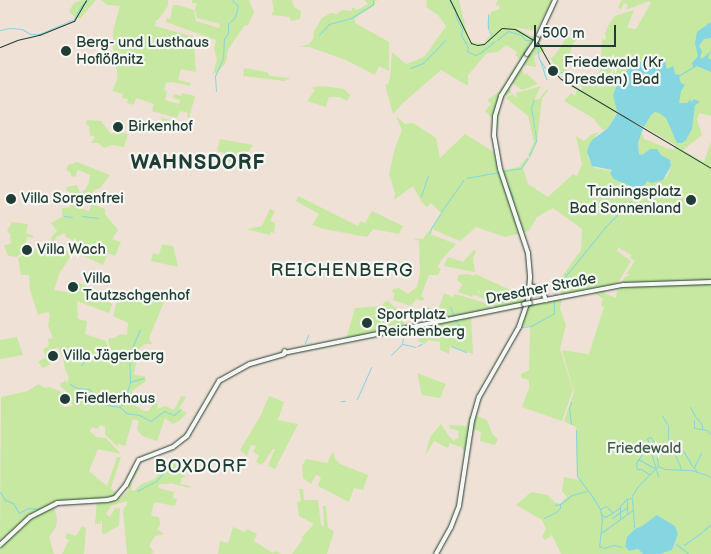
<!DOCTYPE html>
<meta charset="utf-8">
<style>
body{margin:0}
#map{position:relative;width:711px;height:554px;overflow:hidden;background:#f0e1d6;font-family:"Balsamiq Sans",sans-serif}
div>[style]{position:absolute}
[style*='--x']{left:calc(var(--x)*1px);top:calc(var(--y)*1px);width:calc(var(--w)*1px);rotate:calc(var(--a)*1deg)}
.green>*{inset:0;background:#c6e8a1}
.water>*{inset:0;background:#86d6e1}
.stream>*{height:1px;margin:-0.5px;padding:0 0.5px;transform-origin:0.5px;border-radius:0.5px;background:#86d6e1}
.roads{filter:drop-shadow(0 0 1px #1f3d34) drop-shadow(0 0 1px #1f3d34)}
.major>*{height:4px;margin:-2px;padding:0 2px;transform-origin:2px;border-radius:2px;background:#f6f6f2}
.rail>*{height:1px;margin:-0.5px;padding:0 0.5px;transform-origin:0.5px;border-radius:0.5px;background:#1f3d34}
.bridges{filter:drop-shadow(0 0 1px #1f3d34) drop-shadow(0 0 1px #1f3d34)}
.major-bridge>*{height:4px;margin:-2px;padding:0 2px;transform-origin:2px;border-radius:2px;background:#f6f6f2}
.dots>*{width:14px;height:14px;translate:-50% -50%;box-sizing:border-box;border:2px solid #f6f6f2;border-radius:50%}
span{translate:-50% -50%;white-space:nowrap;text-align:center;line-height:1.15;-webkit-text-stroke:4.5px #f6f6f2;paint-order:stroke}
.poi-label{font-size:15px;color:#1f3d34}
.left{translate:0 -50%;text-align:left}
.right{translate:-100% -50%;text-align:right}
.street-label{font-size:15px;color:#1f3d34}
.park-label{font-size:15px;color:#405f4a}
.quarter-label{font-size:18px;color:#1f3d34;letter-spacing:1px}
.district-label{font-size:20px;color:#1f3d34;font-weight:700;letter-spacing:1px}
.scale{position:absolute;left:534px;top:25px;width:82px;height:22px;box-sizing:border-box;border:2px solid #1f3d34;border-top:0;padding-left:6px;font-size:15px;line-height:18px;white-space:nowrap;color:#1f3d34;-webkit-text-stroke:4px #f6f6f2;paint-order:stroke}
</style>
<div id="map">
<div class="green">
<div style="clip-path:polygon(82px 0,96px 0,80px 19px,78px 17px,76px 19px,69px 11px,74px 3px)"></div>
<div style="clip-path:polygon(101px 0,168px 0,168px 6px,158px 20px,156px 20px,155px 26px,194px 37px,194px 41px,185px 38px,185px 42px,194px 44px,196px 72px,181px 69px,178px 80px,191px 83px,190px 86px,173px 82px,166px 83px,164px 90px,167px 92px,165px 100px,179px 104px,180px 100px,173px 98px,174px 94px,181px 96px,182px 93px,195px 96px,189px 118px,187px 117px,188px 113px,180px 111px,177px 118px,152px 111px,154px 104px,136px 98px,134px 105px,127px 103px,128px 99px,122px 98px,123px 94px,112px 91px,118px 78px,113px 48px,113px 31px,120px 6px,107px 5px)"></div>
<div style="clip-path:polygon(192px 0,249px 0,254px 12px,248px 25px,244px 26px,228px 50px,226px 62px,218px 72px,213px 74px,217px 59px,214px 49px,216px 40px,166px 22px,167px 18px,170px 19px,173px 5px,178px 5px,194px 10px,196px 21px,219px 28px,220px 24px,197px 18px,195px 9px,197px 3px,192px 3px)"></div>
<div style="clip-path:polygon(272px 0,292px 0,294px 7px,301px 11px,300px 19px,291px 21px,289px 17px,271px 15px,274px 11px)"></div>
<div style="clip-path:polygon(364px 0,379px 0,375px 1px,375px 5px,355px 18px,355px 23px,389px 42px,389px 71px,379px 66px,375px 75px,346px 60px,309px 47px,299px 47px,309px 44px,313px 39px,314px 31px,322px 18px,331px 13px,337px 14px,342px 10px,352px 11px,352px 7px,357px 10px,368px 4px)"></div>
<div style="clip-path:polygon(427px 0,459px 0,468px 37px,471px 42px,480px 44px,485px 42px,492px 33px,488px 29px,487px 22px,491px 12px,500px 9px,499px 5px,495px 6px,498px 0,552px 0,536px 31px,514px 27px,535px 38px,545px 50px,534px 56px,536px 67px,524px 65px,521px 68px,525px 76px,526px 73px,538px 84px,522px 90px,511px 82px,509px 86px,511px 93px,504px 96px,504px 99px,501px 102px,495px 143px,495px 125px,500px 102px,520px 63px,509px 78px,497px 102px,493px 130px,494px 153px,499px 171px,519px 167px,527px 157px,529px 158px,523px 168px,528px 184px,548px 197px,573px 174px,577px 176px,582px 164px,576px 136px,584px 141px,592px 134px,599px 132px,589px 145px,587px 152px,589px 160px,595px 168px,612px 171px,610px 174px,614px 179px,621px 178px,630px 182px,632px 186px,630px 191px,633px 194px,637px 186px,643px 186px,647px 181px,652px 183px,663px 180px,668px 175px,671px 166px,670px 160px,661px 155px,657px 149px,650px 149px,642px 155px,639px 154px,638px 143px,642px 133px,644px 139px,667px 148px,674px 150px,675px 145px,617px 111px,608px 128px,603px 130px,593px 118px,564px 101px,571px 93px,575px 96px,577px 90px,563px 82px,567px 81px,581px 90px,583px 88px,580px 85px,571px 79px,581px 76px,604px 78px,600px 77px,599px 72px,601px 68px,605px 66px,613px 67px,609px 77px,613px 74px,615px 61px,601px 58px,602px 39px,606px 40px,605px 33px,610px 22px,615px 16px,634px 10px,627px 28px,636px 29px,651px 3px,649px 1px,626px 10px,628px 5px,624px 3px,621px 10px,618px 7px,622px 0,711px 0,711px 116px,699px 113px,697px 120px,702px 135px,683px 150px,704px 162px,711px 142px,711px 554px,660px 554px,672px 550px,678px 534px,675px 526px,657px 515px,642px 526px,635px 529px,626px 540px,625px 546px,629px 551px,638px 549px,643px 554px,561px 554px,552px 535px,545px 540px,542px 537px,546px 529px,542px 520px,516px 505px,531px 492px,548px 495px,554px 502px,560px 504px,567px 497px,562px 491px,564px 477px,579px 480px,577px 476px,576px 427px,564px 421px,574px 392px,562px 350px,588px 354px,588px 357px,604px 307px,601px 306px,603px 299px,593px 292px,606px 289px,604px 293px,616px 298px,617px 290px,620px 290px,620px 285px,625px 277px,631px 274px,626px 274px,635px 261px,630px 258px,631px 255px,618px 247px,617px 251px,631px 261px,619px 281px,614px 285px,562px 295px,560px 292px,571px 282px,565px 277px,561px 278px,581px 250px,582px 229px,553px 208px,537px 217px,529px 231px,505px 237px,476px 227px,460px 241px,432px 229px,441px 213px,431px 203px,427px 207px,422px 203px,413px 186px,394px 200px,395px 193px,389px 174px,395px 148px,402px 130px,396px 116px,405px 124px,413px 123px,436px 138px,440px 158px,465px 134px,494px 152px,492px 118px,485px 111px,491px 104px,487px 100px,499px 92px,520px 59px,515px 55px,517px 52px,506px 45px,498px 52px,487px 53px,468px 75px,468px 86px,441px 70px,404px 102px,393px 114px,385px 85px,388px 84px,390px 78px,392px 52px,406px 64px,415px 61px,425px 56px,446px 26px,438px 15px,426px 7px)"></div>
<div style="clip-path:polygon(569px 30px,582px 33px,573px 44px,566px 64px,568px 77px,564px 78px,562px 77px,564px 71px,558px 72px,550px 57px,553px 57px,560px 48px,565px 39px,564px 37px,567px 34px,570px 38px,573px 35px)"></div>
<div style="clip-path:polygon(244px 68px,267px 72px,270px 76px,291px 78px,284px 81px,243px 76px)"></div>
<div style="clip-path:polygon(323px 86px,344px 89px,350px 95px,347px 101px,340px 97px,329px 97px,326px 107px,307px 101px,315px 90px,312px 87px)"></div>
<div style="clip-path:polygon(541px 86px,534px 100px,539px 99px,547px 89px,548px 91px,542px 98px,537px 142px,530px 157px,528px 155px,534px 142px,528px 116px,506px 98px,512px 94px,517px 98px,516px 93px)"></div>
<div style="clip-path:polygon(162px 118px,188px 125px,187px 129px,178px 126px,177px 129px,166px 126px,164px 132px,131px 122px,132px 119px,159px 128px)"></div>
<div style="clip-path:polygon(87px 120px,101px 121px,111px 134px,117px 132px,128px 134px,124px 147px,112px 145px,104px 148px,98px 143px,91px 143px,95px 137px,90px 135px,89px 126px,86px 124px)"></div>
<div style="clip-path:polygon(220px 139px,253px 145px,238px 167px,228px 165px,229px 161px,222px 160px,224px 153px,217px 151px)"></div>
<div style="clip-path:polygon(77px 162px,110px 175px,100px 188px,94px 190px,91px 197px,82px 196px,76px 207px,89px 211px,92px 204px,105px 209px,105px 214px,118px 230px,112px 239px,121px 242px,115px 256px,108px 253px,103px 265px,68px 249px,74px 241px,66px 237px,65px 233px,56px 237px,55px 242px,51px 242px,51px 237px,57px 231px,51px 223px,62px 217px,62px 208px,69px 208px,75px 198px,75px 194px,67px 191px,66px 187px,77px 185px,80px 193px,85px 190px,89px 183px,90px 175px,81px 171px,77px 170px,76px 177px,71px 176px,71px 173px,66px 170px,68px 165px)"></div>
<div style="clip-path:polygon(298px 196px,358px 226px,361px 221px,365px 223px,372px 211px,403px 226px,399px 234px,373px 229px,367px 237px,324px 229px,312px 225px,319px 214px,296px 201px)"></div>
<div style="clip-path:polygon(270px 209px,275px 211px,270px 221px,275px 223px,274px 233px,271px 232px,270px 235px,246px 229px,262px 226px)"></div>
<div style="clip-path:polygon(12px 222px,28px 224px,26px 233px,34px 236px,33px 238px,27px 237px,23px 252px,17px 257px,8px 256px,4px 245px,11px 244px,10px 234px,7px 231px)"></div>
<div style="clip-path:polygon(430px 229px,430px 234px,456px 244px,441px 260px,438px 267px,441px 269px,438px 275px,429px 275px,421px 296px,425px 298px,422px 301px,416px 299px,411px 306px,393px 300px,395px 293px,392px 292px,393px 289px,399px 288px,408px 294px,417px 287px,420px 273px,419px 241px,412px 238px,423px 239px)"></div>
<div style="clip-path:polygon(162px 244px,173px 246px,178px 267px,151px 261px,153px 253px,159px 255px)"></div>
<div style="clip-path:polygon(36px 249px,59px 254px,62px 249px,68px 251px,70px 257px,59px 274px,54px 290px,74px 293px,79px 284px,76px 282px,69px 285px,67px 281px,75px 281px,103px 294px,101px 299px,112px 304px,109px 313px,77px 301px,78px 319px,87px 321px,85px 334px,106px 341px,108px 346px,102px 350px,100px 356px,109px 358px,112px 351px,108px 342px,109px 338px,115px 338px,120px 334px,127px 335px,128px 323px,113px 316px,119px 294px,130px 297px,132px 290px,157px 298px,159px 292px,167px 295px,149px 338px,152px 344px,145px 344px,138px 350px,134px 375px,145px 376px,146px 381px,132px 391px,132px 397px,136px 399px,131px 403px,144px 411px,149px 411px,155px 400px,158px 401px,157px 409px,165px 406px,174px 410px,181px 396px,186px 397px,179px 409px,187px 413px,179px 421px,173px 424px,165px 418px,157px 441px,142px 436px,137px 429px,139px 421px,133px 419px,125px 446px,119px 444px,117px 446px,105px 434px,105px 427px,100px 425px,98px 429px,92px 427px,90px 431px,96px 437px,106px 438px,121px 454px,98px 449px,89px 471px,107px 486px,117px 457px,121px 457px,111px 488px,121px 498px,129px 490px,128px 484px,137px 464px,140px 468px,132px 481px,131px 490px,134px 491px,141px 484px,155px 479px,160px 469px,164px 468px,163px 464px,180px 463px,180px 470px,177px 472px,184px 474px,185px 477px,180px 479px,182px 479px,180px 484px,190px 486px,190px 488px,170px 483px,171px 481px,169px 484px,159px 484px,158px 488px,174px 492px,173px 498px,177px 499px,175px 506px,154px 502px,151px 516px,159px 517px,160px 525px,157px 529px,164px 534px,155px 536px,149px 546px,154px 552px,151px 554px,127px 554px,123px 510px,127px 504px,127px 501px,111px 506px,106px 514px,110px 517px,115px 508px,120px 508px,119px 526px,109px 531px,108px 533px,102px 534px,102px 519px,100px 524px,95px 524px,97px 499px,60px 501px,35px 513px,0 544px,1px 397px,28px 391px,38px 384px,45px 388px,49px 387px,62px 392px,64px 407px,73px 406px,67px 392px,60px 386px,61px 382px,63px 383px,65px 380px,67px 383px,69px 378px,65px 369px,63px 357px,58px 347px,49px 352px,47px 356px,51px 364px,43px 368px,38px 362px,46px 357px,43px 349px,49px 346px,48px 339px,53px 338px,48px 326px,50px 313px,47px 312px,38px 315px,30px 290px,29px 275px,21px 275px,18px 258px)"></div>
<div style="clip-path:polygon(474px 250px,476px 251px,473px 258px,475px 272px,444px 266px,448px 257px,463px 262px)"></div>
<div style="clip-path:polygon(468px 274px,474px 276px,475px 274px,522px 295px,527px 292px,526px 307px,501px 311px,504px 307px,502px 306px,497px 307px,490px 305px,492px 310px,483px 309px,480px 312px,472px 313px,471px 311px,471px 313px,426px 321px,421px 316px,428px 307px,436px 310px,439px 308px,444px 293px,453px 297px,455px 294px,489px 304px,490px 301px,477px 296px,480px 291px,479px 290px,477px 296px,473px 295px,472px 297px,458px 292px,462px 284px,457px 280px,459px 275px)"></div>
<div style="clip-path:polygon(562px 299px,560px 308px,566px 325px,560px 349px,573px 390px,562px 421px,522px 407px,529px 388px,529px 380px,521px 378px,521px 374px,529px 370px,530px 326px,520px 326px,528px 306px)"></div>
<div style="clip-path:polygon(388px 301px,396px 308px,405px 326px,386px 330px,389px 319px,386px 316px,383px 330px,346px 339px,355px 308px,382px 306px,384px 302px)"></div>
<div style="clip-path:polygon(471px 316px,473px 354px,450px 346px,449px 354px,440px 350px,440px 342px,428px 340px,425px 344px,418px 341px,426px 327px,419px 325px)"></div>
<div style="clip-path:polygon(17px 337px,23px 355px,0 359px,0 340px)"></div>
<div style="clip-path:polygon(417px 373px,446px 384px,440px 398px,422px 395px)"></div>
<div style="clip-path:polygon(269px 396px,284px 402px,278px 420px,298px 424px,275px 469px,268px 466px,275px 449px,273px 449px,262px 465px,256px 462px,259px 456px,253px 451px,257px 446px,251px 445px,247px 456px,240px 450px,261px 415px)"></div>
<div style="clip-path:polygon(474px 415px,487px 420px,493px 435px,498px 439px,495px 445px,480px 441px,481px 432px,471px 428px)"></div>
<div style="clip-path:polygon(472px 416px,466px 453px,460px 446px,460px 447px,450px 443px,448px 448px,434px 441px,425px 456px,430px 437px,441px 424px,448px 435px,459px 446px,454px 441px,455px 439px,458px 439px,459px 431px,449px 428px,450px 425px,467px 426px,469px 417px)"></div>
<div style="clip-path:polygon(333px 451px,335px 459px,340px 464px,368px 475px,363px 490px,354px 488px,349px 502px,318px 486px,321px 477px,316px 475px,311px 484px,303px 478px,302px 466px,306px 459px,327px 463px)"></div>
<div style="clip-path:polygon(299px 489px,303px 489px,304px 500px,318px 500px,321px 525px,324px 526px,323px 506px,326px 506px,328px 528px,334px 531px,327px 554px,292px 554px,303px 539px,301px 538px,314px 524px,299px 516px,297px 502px,301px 501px)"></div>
<div style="clip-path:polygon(54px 506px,57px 519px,56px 527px,49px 537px,54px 554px,0 554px,0 546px,29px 518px)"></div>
<div style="clip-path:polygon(82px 526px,86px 528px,84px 554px,62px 554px,69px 540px,65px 538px,67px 533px,76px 536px)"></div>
<div style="clip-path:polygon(233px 527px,245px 532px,247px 529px,257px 534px,254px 541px,273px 553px,276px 551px,281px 554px,218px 554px,220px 541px,228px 543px)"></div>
</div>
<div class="water">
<div style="clip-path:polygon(711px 22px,711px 38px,704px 39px,699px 46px,702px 51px,700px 58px,703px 58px,711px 51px,708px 58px,711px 60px,711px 72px,697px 66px,679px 77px,681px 83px,685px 85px,681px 91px,679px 103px,687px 103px,691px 99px,691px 103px,694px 99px,700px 102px,695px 105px,692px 129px,686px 140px,682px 143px,677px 143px,666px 118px,659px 113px,655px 112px,651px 115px,644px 127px,627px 118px,643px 129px,638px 143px,639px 154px,642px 155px,650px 149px,657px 149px,661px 155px,670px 160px,671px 166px,663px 180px,652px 183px,647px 181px,644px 186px,637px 186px,633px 195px,630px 191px,630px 186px,614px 179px,610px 174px,612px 170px,592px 166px,587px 152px,589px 145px,592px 140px,608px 128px,617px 113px,626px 118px,617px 111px,613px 95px,618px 82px,631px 65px,652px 59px,656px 61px,654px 63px,657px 64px,665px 61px,667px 69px,673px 66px,675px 74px,680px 75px,693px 67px,692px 63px,698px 56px,695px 43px,697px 32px)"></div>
<div style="clip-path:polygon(657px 515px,675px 526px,678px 534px,672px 550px,660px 554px,643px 554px,638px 549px,629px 551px,625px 546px,627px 537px,635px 529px,642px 526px)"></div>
</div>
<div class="stream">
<div style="--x:449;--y:0;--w:10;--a:53"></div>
<div style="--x:455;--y:8;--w:9;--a:84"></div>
<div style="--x:456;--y:17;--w:13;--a:63"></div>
<div style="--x:462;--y:29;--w:6;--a:99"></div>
<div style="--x:461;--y:35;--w:14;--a:60"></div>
<div style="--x:468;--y:47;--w:4;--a:104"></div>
<div style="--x:467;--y:51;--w:9;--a:27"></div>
<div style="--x:475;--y:55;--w:5;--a:-22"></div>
<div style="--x:480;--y:53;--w:19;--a:-39"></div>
<div style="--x:488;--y:14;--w:15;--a:90"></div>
<div style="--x:0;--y:30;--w:10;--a:-11"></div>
<div style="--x:10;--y:28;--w:12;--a:5"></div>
<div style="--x:22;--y:29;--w:9;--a:32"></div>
<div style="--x:30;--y:34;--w:9;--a:0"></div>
<div style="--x:39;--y:34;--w:38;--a:-23"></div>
<div style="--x:74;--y:19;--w:15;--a:-62"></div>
<div style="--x:81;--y:6;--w:9;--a:-41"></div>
<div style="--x:489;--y:31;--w:4;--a:56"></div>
<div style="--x:319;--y:35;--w:15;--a:-48"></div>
<div style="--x:329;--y:24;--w:23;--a:-15"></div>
<div style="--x:351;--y:18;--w:26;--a:-32"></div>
<div style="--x:373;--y:4;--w:4;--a:-90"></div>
<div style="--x:522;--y:36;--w:5;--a:53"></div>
<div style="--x:525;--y:40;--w:6;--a:0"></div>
<div style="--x:531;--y:40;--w:8;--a:40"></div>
<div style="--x:537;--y:45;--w:14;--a:82"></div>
<div style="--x:539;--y:59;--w:21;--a:55"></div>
<div style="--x:551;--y:76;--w:4;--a:-27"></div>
<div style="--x:497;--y:40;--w:14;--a:-39"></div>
<div style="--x:508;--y:31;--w:14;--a:17"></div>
<div style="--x:526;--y:49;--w:3;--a:-72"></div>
<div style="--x:540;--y:60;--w:20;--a:72"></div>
<div style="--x:410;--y:68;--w:14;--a:-21"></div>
<div style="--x:423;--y:63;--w:32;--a:-46"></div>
<div style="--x:557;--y:73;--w:9;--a:-13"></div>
<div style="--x:566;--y:71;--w:7;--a:45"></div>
<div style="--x:574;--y:78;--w:7;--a:34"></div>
<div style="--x:580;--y:82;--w:20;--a:0"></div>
<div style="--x:600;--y:82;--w:16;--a:-14"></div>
<div style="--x:216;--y:91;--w:15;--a:-94"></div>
<div style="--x:215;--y:76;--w:20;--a:-66"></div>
<div style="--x:223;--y:58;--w:19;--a:-87"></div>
<div style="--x:224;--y:39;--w:7;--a:-56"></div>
<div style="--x:228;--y:33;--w:9;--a:-90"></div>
<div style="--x:228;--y:24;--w:10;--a:-45"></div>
<div style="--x:235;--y:17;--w:11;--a:-75"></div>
<div style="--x:238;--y:6;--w:8;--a:-135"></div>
<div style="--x:533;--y:118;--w:10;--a:-101"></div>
<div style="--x:531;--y:108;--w:9;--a:-72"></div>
<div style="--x:533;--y:118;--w:10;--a:84"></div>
<div style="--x:529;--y:156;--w:17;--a:-65"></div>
<div style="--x:536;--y:141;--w:11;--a:-95"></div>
<div style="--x:503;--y:171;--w:18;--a:-9"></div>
<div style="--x:521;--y:168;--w:12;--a:-55"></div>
<div style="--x:466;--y:178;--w:34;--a:-10"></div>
<div style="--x:506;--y:182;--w:17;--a:66"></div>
<div style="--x:421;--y:196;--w:21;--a:-71"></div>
<div style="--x:441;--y:212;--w:39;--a:-55"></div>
<div style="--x:64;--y:216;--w:8;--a:7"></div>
<div style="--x:82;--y:216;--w:16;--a:7"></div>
<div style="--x:430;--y:233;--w:5;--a:-79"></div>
<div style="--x:431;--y:228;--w:17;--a:-57"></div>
<div style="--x:554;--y:296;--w:13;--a:-67"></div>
<div style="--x:559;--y:284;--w:76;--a:-50.9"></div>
<div style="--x:607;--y:225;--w:34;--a:-45"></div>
<div style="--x:450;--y:307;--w:10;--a:66"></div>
<div style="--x:455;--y:320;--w:10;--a:53"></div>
<div style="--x:401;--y:325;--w:2;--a:27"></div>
<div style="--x:521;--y:327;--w:10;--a:-6"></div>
<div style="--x:531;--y:326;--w:26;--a:-29"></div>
<div style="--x:554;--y:313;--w:12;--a:-90"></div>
<div style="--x:305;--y:343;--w:9;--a:-69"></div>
<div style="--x:403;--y:344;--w:13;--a:13"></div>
<div style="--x:418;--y:346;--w:4;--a:-34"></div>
<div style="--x:451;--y:346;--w:16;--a:22"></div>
<div style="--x:391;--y:355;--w:16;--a:-45"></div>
<div style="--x:402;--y:344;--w:15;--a:-82"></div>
<div style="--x:81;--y:365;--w:6;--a:-45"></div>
<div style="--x:130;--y:381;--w:26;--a:-92"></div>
<div style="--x:129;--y:355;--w:28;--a:-67"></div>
<div style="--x:70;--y:384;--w:8;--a:30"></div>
<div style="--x:77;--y:388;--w:12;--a:5"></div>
<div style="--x:89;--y:389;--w:24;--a:42"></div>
<div style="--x:107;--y:405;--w:13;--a:9"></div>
<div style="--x:120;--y:407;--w:6;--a:-45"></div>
<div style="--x:124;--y:403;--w:22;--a:-74"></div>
<div style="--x:130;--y:382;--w:14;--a:-17"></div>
<div style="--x:357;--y:399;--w:35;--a:-66"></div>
<div style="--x:341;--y:401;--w:4;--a:0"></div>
<div style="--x:571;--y:402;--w:6;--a:108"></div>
<div style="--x:569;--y:408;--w:16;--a:83"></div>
<div style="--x:120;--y:407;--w:8;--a:45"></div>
<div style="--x:126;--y:413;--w:13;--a:9"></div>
<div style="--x:139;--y:415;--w:13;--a:27"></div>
<div style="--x:151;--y:421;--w:16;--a:-38"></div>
<div style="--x:164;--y:411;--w:11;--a:22"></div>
<div style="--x:174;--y:415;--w:9;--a:-41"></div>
<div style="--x:690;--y:407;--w:10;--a:61"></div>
<div style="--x:662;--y:416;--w:9;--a:58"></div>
<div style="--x:696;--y:417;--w:10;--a:53"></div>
<div style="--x:702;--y:425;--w:4;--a:90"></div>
<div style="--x:694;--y:420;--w:8;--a:90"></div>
<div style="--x:694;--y:428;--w:13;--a:9"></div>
<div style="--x:707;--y:430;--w:6;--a:45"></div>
<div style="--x:668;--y:425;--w:13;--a:90"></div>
<div style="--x:668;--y:438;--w:26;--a:67"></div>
<div style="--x:576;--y:430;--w:46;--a:88.8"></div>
<div style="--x:577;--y:476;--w:20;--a:53"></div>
<div style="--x:647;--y:438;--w:40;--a:74"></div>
<div style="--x:648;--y:438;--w:2;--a:-27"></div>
<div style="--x:650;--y:437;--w:9;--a:49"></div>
<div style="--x:656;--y:444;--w:22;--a:85"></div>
<div style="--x:680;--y:446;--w:19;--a:58"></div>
<div style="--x:638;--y:459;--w:18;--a:29"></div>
<div style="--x:679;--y:463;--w:7;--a:74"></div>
<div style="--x:690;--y:463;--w:11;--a:52"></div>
<div style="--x:694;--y:467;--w:16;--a:-63"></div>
<div style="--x:649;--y:474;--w:9;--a:-148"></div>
<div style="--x:641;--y:469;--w:4;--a:180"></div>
<div style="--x:637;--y:469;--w:6;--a:-99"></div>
<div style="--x:636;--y:463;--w:18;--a:-56"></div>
<div style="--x:646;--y:448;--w:11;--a:-22"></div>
<div style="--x:710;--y:477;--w:1;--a:0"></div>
<div style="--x:639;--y:485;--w:27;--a:-45"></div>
<div style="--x:658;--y:466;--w:8;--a:23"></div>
<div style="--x:665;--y:469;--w:26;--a:2"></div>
<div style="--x:691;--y:470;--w:19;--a:18"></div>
<div style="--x:137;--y:491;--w:21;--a:-28"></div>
<div style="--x:156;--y:481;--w:13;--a:-48"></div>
<div style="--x:0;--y:492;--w:9;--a:58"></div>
<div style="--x:5;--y:500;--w:9;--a:21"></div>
<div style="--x:13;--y:503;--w:12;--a:59"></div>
<div style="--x:19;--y:513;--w:10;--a:-29"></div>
<div style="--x:28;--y:508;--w:13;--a:4"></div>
<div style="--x:590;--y:493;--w:19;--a:58"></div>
<div style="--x:600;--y:509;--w:10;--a:79"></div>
<div style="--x:602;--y:519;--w:27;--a:96"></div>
<div style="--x:599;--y:546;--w:5;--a:22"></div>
<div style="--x:604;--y:548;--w:10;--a:-17"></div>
<div style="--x:614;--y:545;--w:8;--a:14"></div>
<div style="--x:632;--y:496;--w:12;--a:-59"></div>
<div style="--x:632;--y:498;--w:29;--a:86"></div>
<div style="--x:555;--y:505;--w:5;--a:-11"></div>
<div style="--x:560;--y:504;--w:15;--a:-37"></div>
<div style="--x:572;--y:495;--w:16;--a:-15"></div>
<div style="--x:607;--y:507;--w:7;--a:45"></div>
<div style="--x:620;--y:507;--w:11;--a:90"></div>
<div style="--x:600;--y:509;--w:7;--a:-27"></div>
<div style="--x:601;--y:514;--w:5;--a:37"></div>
<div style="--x:605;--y:517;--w:4;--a:-34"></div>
<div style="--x:627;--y:514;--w:14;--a:-90"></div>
<div style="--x:609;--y:515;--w:11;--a:-34"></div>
<div style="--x:618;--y:509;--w:13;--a:-51"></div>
<div style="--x:626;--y:499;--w:6;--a:-9"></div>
<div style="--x:544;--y:518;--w:13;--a:-27"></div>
<div style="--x:556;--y:512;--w:6;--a:-45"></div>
<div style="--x:560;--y:508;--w:4;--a:-90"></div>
<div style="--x:612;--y:518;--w:19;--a:-36"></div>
<div style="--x:703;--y:531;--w:11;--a:-41"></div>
<div style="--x:601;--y:533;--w:39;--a:-36"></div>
<div style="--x:676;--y:544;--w:16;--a:38"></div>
<div style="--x:684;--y:545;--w:22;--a:-36"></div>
</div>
<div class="roads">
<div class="major">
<div style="--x:537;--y:39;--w:43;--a:-65.2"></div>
<div style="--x:530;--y:286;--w:13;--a:18"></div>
<div style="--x:542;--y:290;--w:11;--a:68"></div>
<div style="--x:530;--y:303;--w:95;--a:-11"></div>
<div style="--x:623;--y:285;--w:88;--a:-2"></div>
<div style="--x:284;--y:353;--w:245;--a:-11.5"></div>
<div style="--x:0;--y:545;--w:41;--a:-43"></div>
<div style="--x:30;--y:517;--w:30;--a:-27"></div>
<div style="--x:57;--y:503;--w:50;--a:-3.4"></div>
<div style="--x:107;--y:500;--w:8;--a:-14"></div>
<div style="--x:115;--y:498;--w:17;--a:-50"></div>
<div style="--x:126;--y:485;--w:28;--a:-63"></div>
<div style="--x:139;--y:460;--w:36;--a:-21"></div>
<div style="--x:173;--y:447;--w:18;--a:-38"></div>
<div style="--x:187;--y:436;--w:64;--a:-59.8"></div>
<div style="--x:219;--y:381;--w:35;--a:-29"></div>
<div style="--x:250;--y:364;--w:35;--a:-16"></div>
<div style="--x:284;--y:354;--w:3;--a:-72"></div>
<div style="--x:436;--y:554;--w:31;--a:-61"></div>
<div style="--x:451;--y:527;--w:22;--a:-69"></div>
<div style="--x:459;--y:506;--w:86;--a:-81.3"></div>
<div style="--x:472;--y:421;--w:25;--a:-74"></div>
<div style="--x:479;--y:397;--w:81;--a:-60.3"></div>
<div style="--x:519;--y:327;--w:28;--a:-71"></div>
<div style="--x:528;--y:301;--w:25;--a:-85"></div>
<div style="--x:530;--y:276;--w:23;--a:-95"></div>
<div style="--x:528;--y:253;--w:89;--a:-108.4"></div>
<div style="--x:500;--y:169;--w:34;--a:-100"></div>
<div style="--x:494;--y:136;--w:20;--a:-87"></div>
<div style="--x:495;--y:116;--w:21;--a:-73"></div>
<div style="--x:501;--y:96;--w:49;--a:-58.2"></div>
</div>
</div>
<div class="rail">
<div style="--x:450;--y:0;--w:48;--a:64"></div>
<div style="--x:471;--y:43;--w:6;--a:18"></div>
<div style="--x:477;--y:45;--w:7;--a:-8"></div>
<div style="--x:484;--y:44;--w:24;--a:-42"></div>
<div style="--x:502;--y:28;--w:13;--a:4"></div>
<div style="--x:515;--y:29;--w:27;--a:31"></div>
<div style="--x:538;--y:43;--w:33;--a:61"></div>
<div style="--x:554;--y:72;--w:10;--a:45"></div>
<div style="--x:561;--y:79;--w:174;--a:30.7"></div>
<div style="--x:0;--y:47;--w:18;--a:-22"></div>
<div style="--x:17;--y:40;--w:23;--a:-13"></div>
<div style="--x:39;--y:35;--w:38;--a:-22"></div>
<div style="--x:74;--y:21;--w:24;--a:-60"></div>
</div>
<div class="bridges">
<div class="major-bridge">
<div style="--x:527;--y:54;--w:18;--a:-56"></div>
<div style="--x:524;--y:304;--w:6;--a:-9"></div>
</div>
</div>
<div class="dots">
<div style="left:66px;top:51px;background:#1f3d34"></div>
<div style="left:553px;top:71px;background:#1f3d34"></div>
<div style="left:118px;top:127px;background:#1f3d34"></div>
<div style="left:11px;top:199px;background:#1f3d34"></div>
<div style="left:691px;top:200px;background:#1f3d34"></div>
<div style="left:27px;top:250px;background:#1f3d34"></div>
<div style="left:73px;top:287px;background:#1f3d34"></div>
<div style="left:367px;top:323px;background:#1f3d34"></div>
<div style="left:53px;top:356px;background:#1f3d34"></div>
<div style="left:65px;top:399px;background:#1f3d34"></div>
</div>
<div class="poi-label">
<span class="left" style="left:76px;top:51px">Berg- und Lusthaus<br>Hoflößnitz</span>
<span class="left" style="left:564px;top:71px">Friedewald (Kr<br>Dresden) Bad</span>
<span class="left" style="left:128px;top:127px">Birkenhof</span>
<span class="right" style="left:681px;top:200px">Trainingsplatz<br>Bad Sonnenland</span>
<span class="left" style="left:21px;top:199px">Villa Sorgenfrei</span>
<span class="left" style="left:37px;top:250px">Villa Wach</span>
<span class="left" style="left:83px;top:287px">Villa<br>Tautzschgenhof</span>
<span class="left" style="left:377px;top:323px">Sportplatz<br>Reichenberg</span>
<span class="left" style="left:63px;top:356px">Villa Jägerberg</span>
<span class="left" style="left:75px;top:399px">Fiedlerhaus</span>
</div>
<div class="street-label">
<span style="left:541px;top:289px;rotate:-11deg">Dresdner Straße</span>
</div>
<div class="park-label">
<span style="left:644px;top:449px">Friedewald</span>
</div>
<div class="quarter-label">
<span style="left:342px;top:271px">REICHENBERG</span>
<span style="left:201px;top:467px">BOXDORF</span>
</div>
<div class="district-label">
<span style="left:198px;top:163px">WAHNSDORF</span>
</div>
<div class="scale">500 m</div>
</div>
